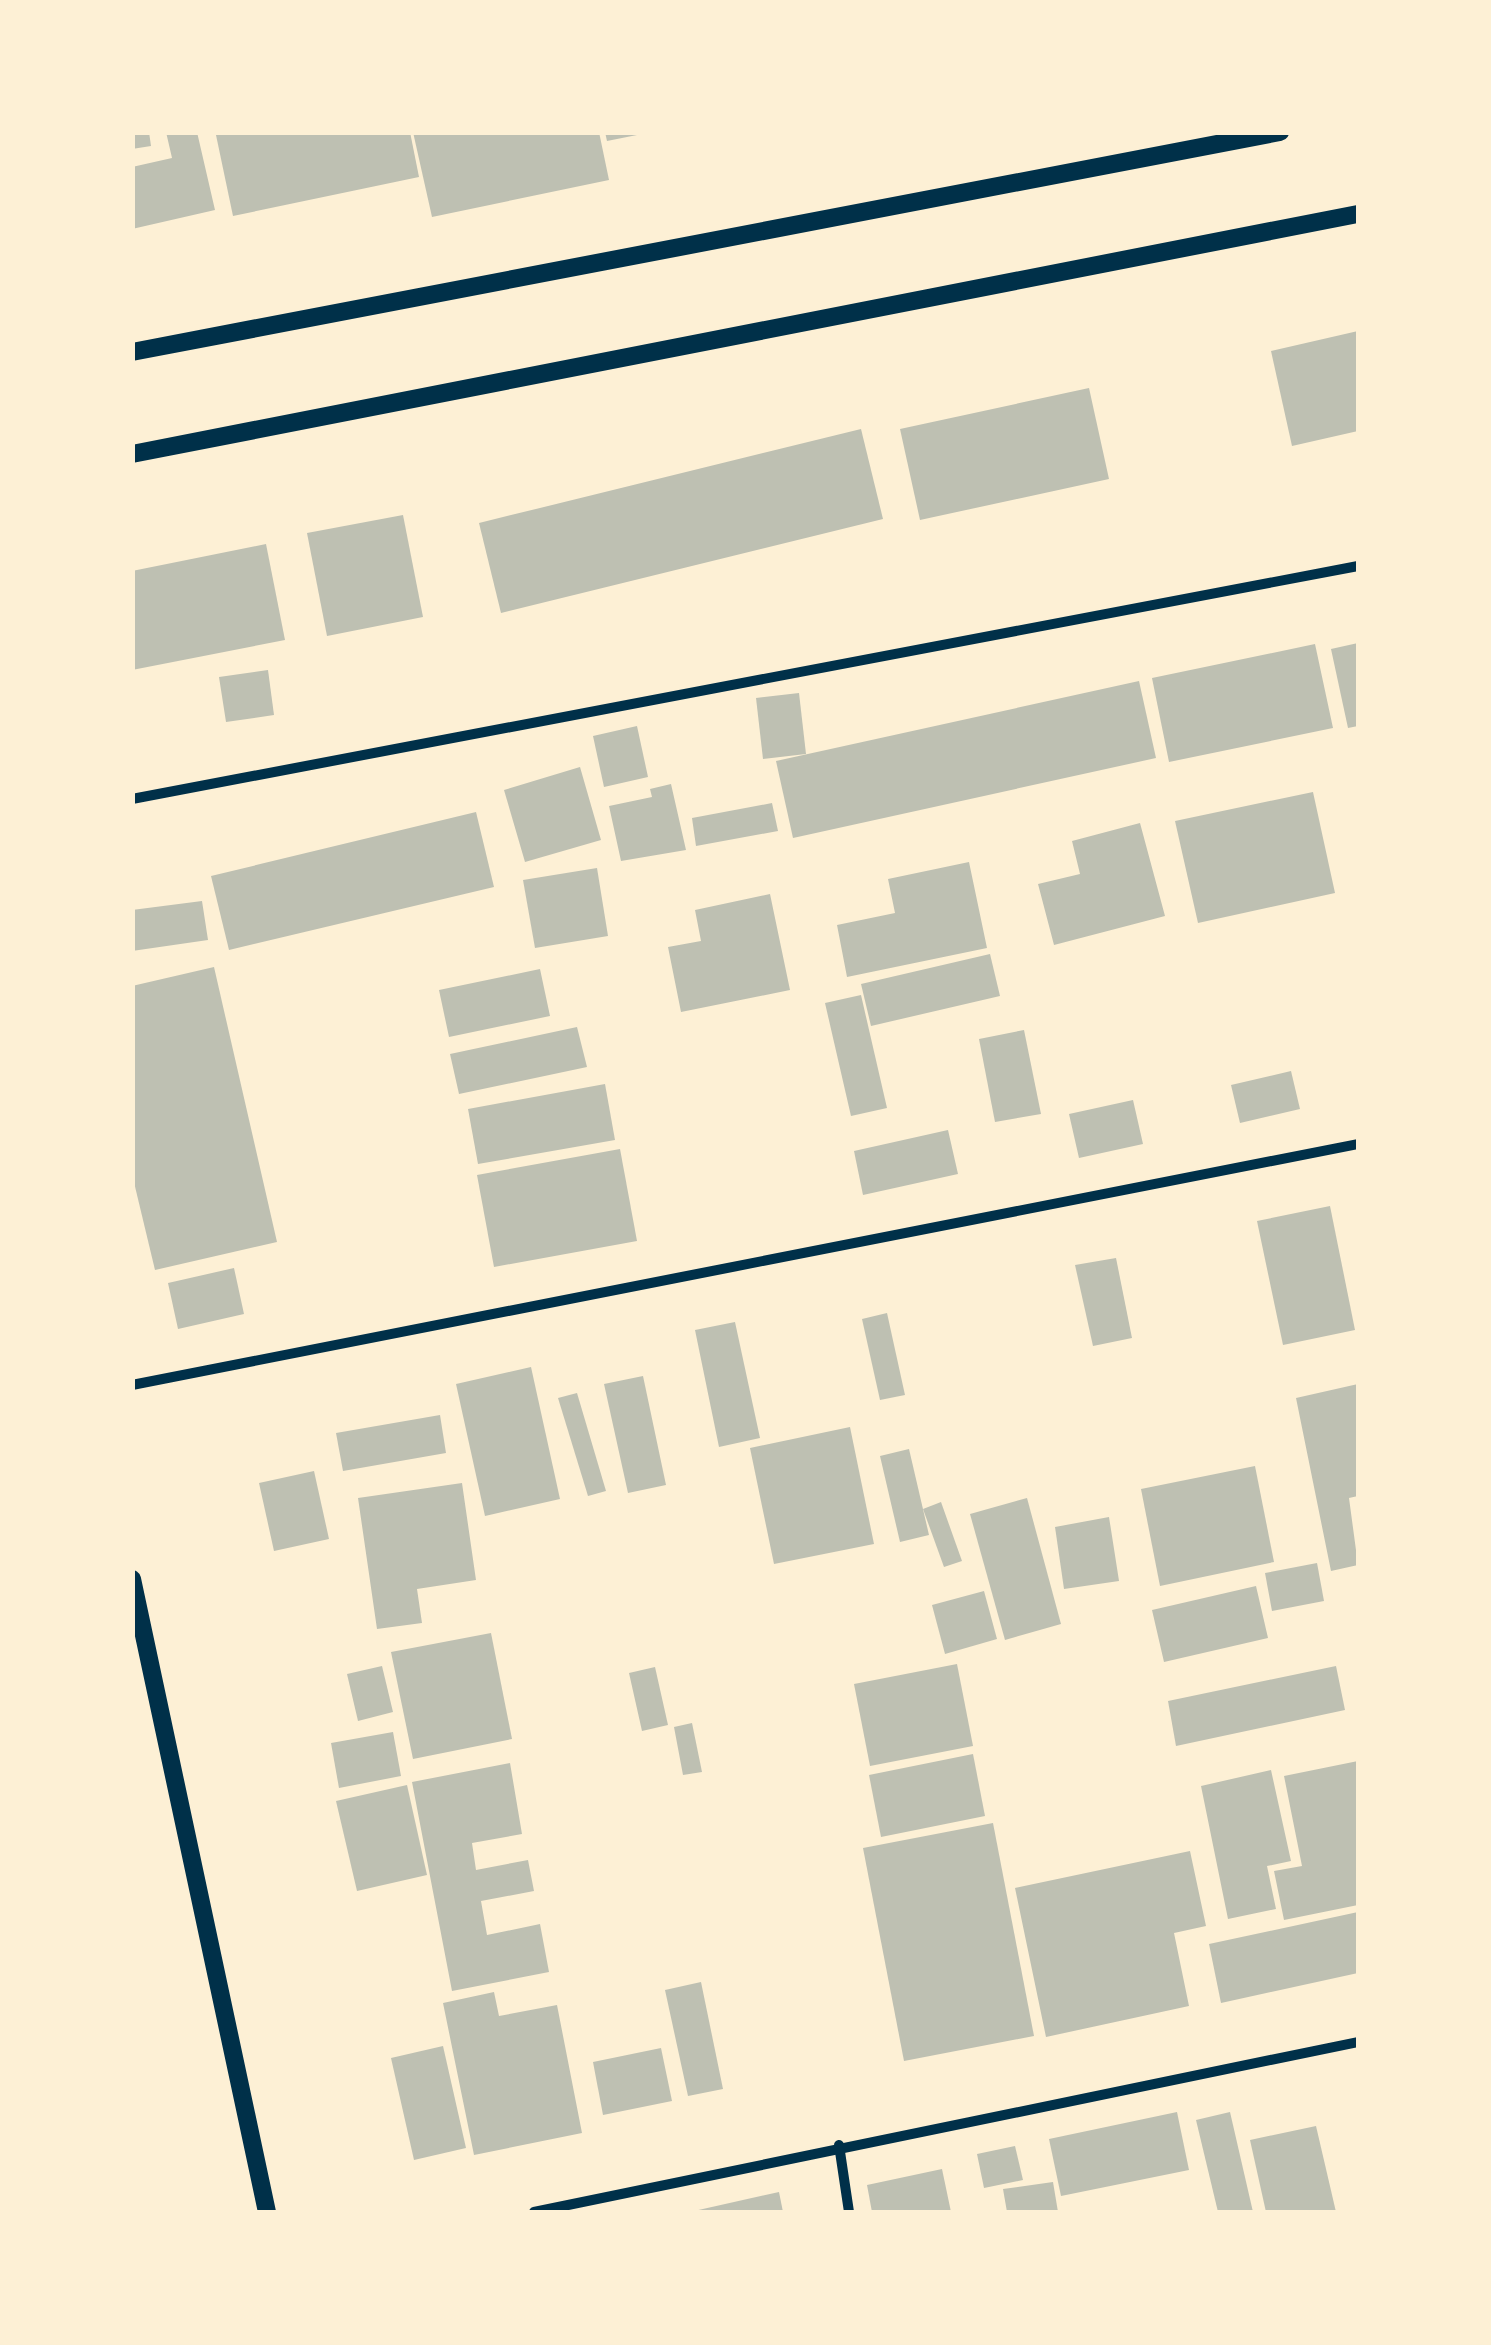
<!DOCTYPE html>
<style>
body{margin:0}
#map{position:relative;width:1491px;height:2345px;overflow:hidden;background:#fdf0d5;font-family:"DM Sans",sans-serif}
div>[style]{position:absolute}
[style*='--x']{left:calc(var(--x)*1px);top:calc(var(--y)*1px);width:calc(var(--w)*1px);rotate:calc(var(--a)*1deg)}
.building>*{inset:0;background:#bec0b2}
.minor>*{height:10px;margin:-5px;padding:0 5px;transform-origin:5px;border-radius:5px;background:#003049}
.tertiary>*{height:18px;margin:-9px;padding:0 9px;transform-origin:9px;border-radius:9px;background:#003049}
span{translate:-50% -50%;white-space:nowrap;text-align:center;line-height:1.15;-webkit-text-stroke:9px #fdf0d5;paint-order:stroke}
.frame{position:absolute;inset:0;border:135px solid #fdf0d5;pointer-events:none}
</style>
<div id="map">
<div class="building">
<div style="clip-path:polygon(132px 132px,149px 132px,151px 146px,132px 149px)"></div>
<div style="clip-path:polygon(166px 132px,197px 132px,215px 210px,132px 229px,132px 167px,172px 158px)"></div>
<div style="clip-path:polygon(410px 132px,419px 177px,233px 216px,216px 135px)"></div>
<div style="clip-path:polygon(413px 132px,599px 132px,609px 180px,432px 217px)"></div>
<div style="clip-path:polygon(605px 132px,642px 132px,642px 134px,607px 141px)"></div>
<div style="clip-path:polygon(1358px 331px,1358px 431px,1292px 446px,1271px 351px)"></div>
<div style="clip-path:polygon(1089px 388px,1109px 479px,920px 520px,900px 429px)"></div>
<div style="clip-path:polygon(861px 429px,883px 519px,501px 613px,479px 523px)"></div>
<div style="clip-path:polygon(403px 515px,423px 617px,327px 636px,307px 533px)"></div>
<div style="clip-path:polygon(266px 544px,285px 640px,132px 670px,132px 571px)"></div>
<div style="clip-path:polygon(1358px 643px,1358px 726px,1348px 728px,1331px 649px)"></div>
<div style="clip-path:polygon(1315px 644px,1333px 728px,1169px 762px,1152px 678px)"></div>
<div style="clip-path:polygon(268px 670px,274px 715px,226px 722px,219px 677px)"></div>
<div style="clip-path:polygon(1139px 681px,1156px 758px,793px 838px,776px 761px)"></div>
<div style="clip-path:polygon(799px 693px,806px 754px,763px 759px,756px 698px)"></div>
<div style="clip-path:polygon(637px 726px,648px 777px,604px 787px,593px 736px)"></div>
<div style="clip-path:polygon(580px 767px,601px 840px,525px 862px,504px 790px)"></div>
<div style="clip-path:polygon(671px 784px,686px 850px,621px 861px,609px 806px,652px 797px,650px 789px)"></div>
<div style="clip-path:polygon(1313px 792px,1335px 893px,1198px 923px,1175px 821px)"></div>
<div style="clip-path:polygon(772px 803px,778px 831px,696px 846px,692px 818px)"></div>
<div style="clip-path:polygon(476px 812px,494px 887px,229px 950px,211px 876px)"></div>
<div style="clip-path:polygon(1140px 823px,1165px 916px,1054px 945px,1038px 884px,1080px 874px,1072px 841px)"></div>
<div style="clip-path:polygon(969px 862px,987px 948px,847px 977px,837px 925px,895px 913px,888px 879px)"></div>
<div style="clip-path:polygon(597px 868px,608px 936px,535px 948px,523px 880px)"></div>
<div style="clip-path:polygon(770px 894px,790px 990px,681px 1012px,668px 947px,701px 941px,695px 910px)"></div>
<div style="clip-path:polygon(202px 901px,208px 940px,132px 951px,132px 910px)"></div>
<div style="clip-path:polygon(990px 954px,1000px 996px,871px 1026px,861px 984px)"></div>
<div style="clip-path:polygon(214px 967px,277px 1242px,155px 1270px,132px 1174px,132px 986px)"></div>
<div style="clip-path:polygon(540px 969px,550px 1016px,449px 1037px,439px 990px)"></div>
<div style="clip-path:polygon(861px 995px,887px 1108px,851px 1116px,825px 1003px)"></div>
<div style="clip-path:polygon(577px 1027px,587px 1067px,459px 1094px,450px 1054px)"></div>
<div style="clip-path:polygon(1024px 1030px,1041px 1114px,995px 1122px,979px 1039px)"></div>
<div style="clip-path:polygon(1291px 1071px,1300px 1109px,1240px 1123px,1231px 1085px)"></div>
<div style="clip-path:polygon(605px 1084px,615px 1140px,478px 1164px,468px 1109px)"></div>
<div style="clip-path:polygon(1133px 1100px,1143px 1144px,1079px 1158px,1069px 1114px)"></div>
<div style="clip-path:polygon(948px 1130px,958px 1174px,863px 1195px,854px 1151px)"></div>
<div style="clip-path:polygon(620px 1149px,637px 1241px,494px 1267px,477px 1175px)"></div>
<div style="clip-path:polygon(1330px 1206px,1355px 1330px,1283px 1345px,1257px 1221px)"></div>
<div style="clip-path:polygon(1116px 1258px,1132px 1338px,1093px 1346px,1075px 1265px)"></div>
<div style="clip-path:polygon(234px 1268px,244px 1314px,178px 1329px,168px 1283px)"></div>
<div style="clip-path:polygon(887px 1313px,905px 1395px,880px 1400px,862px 1319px)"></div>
<div style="clip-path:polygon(735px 1322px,760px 1438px,719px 1447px,695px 1330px)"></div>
<div style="clip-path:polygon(531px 1367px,560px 1499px,485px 1516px,456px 1384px)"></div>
<div style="clip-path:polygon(643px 1376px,666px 1485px,628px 1493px,604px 1384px)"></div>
<div style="clip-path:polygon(1358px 1384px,1358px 1496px,1349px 1498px,1358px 1565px,1331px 1571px,1296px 1398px)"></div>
<div style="clip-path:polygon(577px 1393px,606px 1491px,588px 1496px,558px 1398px)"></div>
<div style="clip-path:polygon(440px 1415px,446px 1453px,343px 1471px,336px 1433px)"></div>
<div style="clip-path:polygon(850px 1427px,874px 1544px,774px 1564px,750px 1448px)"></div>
<div style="clip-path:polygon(909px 1449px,929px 1535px,900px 1542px,880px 1456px)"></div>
<div style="clip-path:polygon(1255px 1466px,1274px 1562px,1160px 1586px,1141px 1489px)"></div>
<div style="clip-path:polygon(314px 1471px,329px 1539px,274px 1551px,259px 1483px)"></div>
<div style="clip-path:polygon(462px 1483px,476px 1580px,417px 1589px,422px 1623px,377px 1629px,358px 1498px)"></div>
<div style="clip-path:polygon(1027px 1498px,1061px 1624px,1005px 1640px,970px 1514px)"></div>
<div style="clip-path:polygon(941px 1502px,962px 1561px,944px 1567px,923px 1509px)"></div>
<div style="clip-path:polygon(1109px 1517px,1119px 1581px,1064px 1589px,1055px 1527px)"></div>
<div style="clip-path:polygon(1317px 1563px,1324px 1601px,1272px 1611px,1265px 1573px)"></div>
<div style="clip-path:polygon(1256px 1586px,1268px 1638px,1164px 1662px,1152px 1610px)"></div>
<div style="clip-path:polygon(984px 1591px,997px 1639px,945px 1654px,932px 1605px)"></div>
<div style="clip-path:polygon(491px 1633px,512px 1739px,413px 1759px,391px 1652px)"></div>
<div style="clip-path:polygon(957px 1664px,973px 1746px,870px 1766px,854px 1684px)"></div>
<div style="clip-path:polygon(382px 1666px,393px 1712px,358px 1721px,347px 1674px)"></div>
<div style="clip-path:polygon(1336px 1666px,1345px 1710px,1176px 1746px,1168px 1701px)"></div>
<div style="clip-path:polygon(655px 1667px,668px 1725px,642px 1731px,629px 1673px)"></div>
<div style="clip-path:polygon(692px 1723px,702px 1772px,683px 1775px,674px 1727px)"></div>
<div style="clip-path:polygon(393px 1732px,401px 1776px,339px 1788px,331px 1743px)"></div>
<div style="clip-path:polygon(973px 1754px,985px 1816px,881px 1837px,869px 1775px)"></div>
<div style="clip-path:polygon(1358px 1761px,1358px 1905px,1284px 1920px,1274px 1871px,1302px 1866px,1284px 1776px)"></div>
<div style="clip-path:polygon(510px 1763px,522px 1834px,472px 1843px,476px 1870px,528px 1860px,534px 1891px,481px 1901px,487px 1935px,540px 1924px,549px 1972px,452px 1991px,412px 1782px)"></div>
<div style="clip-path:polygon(1271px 1770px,1291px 1861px,1267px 1866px,1276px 1909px,1228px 1919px,1201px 1786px)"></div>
<div style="clip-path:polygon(407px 1785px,427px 1875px,357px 1891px,336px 1801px)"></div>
<div style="clip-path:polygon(993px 1823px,1034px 2036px,904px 2061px,863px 1848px)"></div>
<div style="clip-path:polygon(1190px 1851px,1206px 1926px,1174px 1933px,1189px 2006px,1046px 2037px,1015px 1888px)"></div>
<div style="clip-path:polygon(1358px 1912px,1358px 1973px,1221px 2003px,1209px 1944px)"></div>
<div style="clip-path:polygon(701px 1982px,723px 2089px,688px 2096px,665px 1990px)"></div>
<div style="clip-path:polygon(494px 1992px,499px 2016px,557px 2005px,582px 2133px,474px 2155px,443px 2003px)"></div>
<div style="clip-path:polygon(443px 2046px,466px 2148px,414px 2160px,391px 2058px)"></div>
<div style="clip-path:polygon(661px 2048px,672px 2101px,603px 2115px,593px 2062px)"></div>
<div style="clip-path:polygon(1177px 2112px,1189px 2170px,1061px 2196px,1049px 2139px)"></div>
<div style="clip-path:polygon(1230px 2112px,1253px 2212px,1218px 2212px,1196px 2120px)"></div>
<div style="clip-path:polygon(1316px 2126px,1336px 2212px,1266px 2212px,1250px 2140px)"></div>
<div style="clip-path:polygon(1015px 2146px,1023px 2180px,984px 2188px,977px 2154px)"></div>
<div style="clip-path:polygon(942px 2169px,951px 2212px,872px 2212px,867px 2185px)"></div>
<div style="clip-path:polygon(1053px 2182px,1058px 2212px,1007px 2212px,1003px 2189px)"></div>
<div style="clip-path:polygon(779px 2192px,783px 2212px,694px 2212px,694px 2211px)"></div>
</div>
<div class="minor">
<div style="--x:132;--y:799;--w:1248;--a:-10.76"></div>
<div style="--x:132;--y:1385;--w:1249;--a:-11.12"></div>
<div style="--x:839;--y:2145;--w:68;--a:81.5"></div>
<div style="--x:534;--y:2212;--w:841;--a:-11.66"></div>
</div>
<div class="tertiary">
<div style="--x:132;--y:352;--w:1169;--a:-10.85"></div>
<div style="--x:132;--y:454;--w:1249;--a:-11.08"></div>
<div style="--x:132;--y:1579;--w:647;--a:77.96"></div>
</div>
<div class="frame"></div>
</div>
